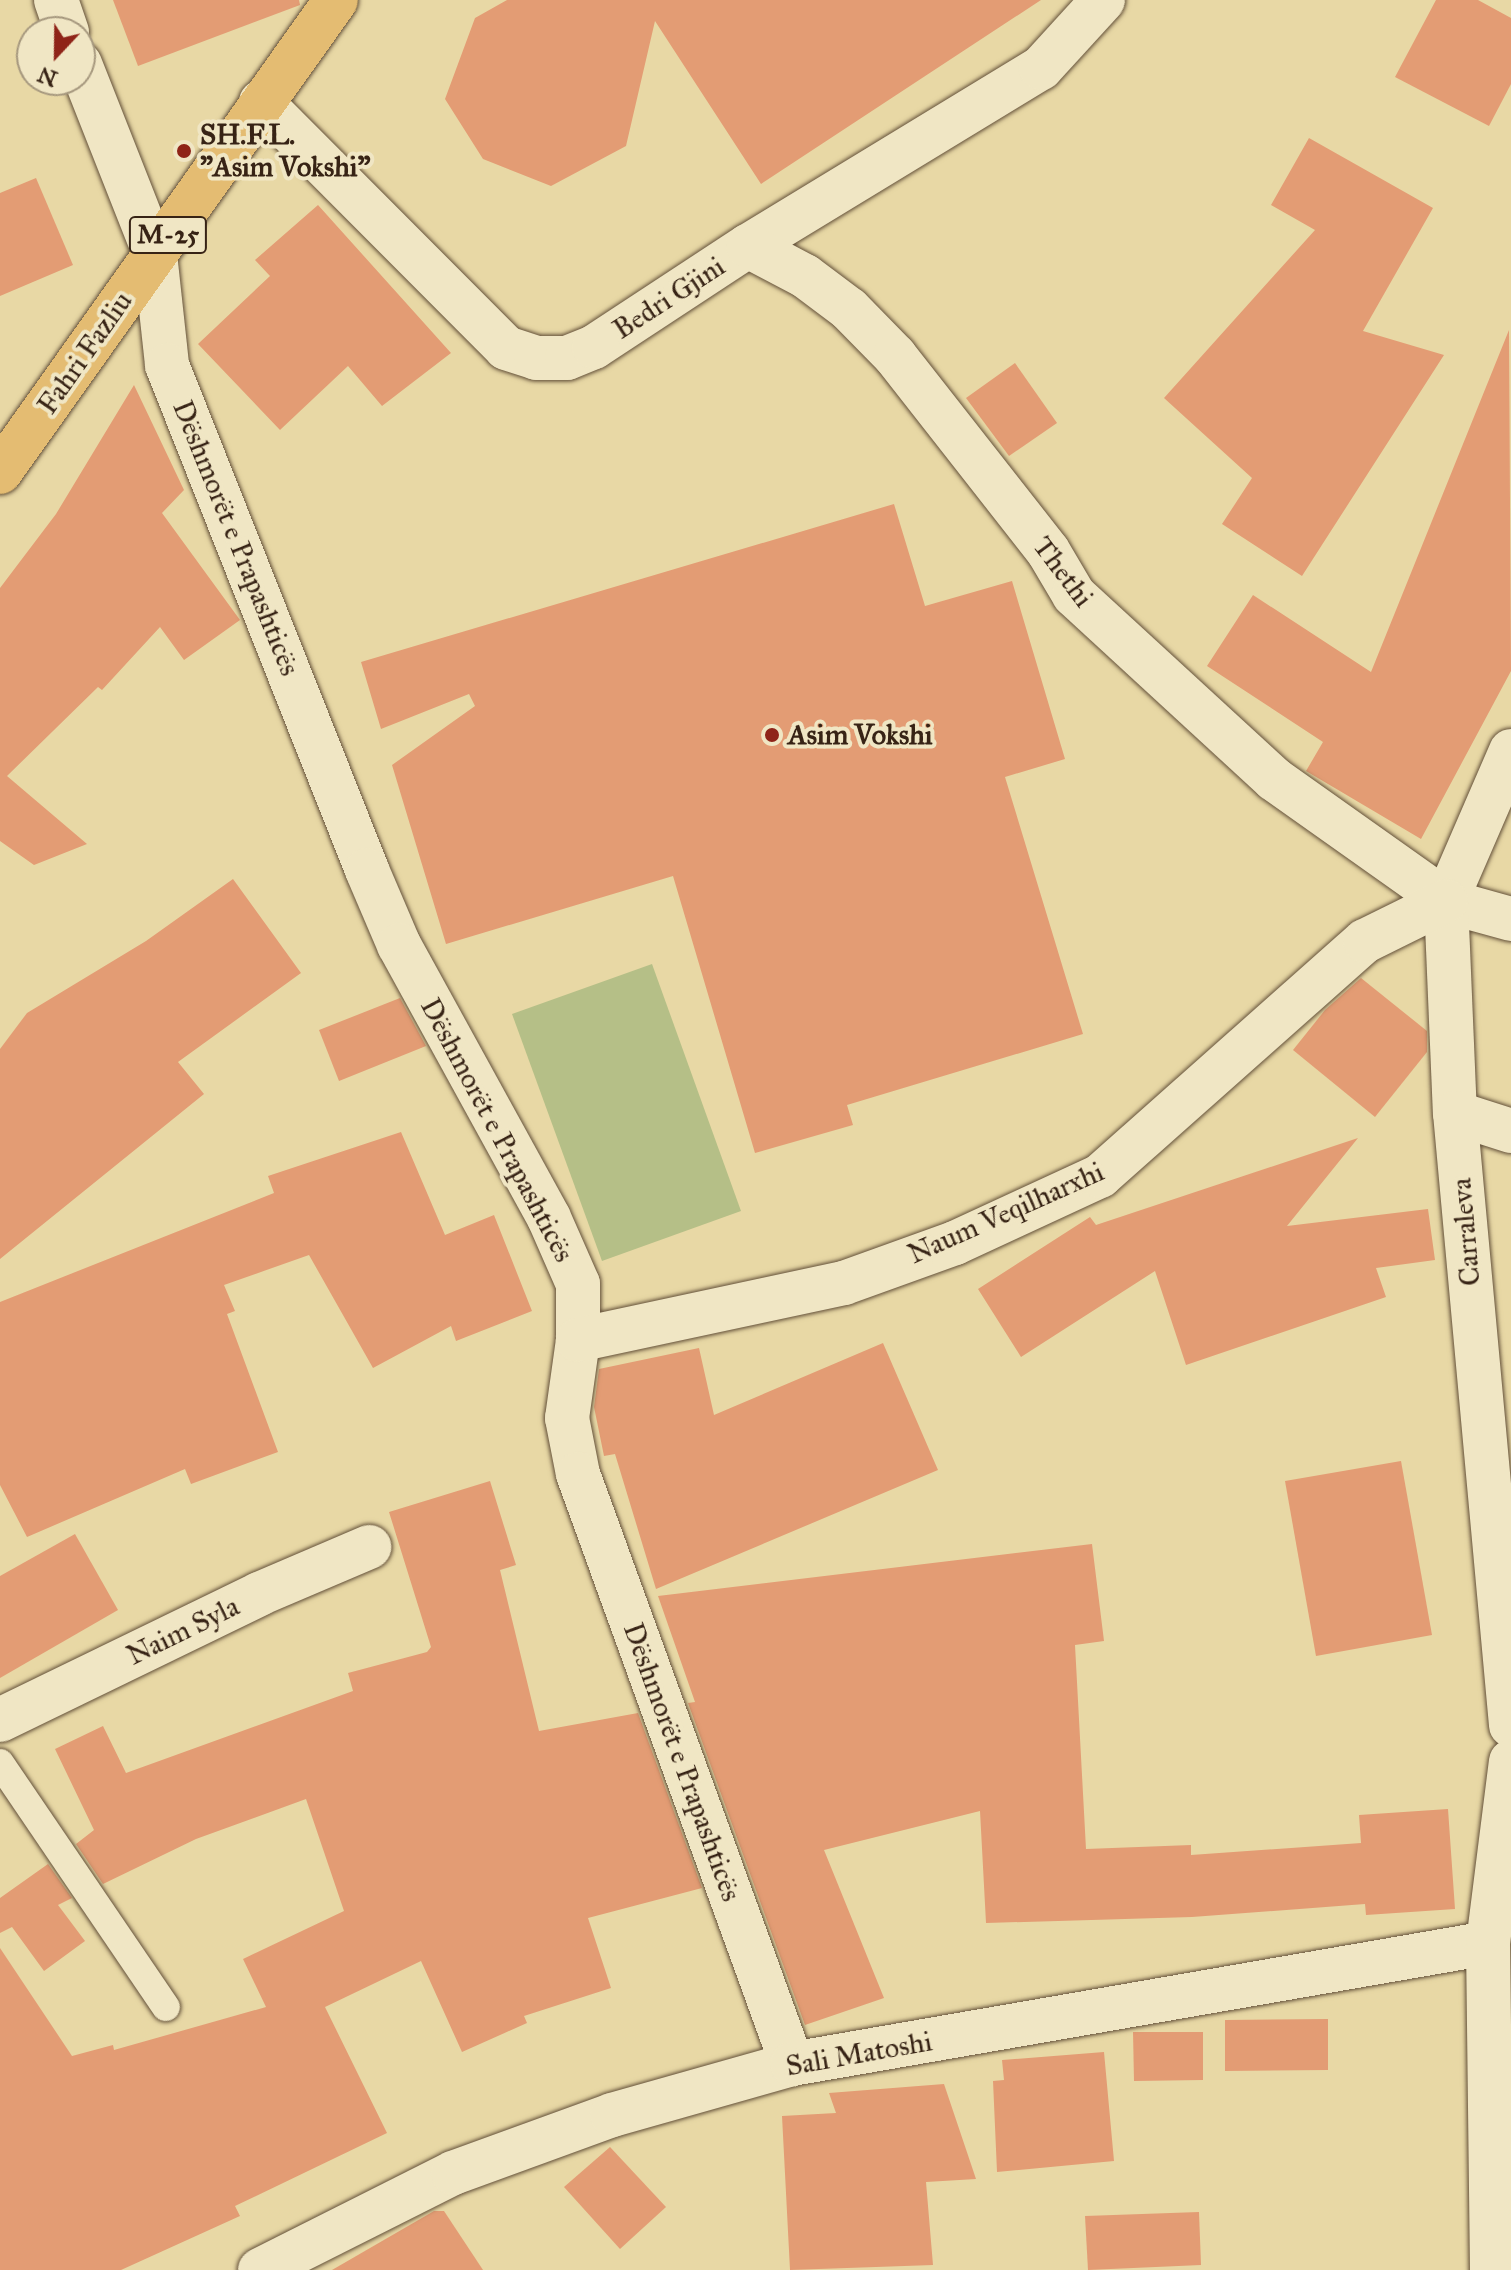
<!DOCTYPE html>
<meta charset="utf-8">
<style>
body{margin:0}
#map{position:relative;width:1511px;height:2270px;overflow:hidden;background:#e8d8a5;font-family:"IM FELL Great Primer",serif}
div>[style]{position:absolute}
[style*='--x']{left:calc(var(--x)*1px);top:calc(var(--y)*1px);width:calc(var(--w)*1px);rotate:calc(var(--a)*1deg)}
.green>*{inset:0;background:#b5bf87}
.building>*{inset:0;background:#e39c74}
.roads{filter:drop-shadow(0 0 2px #635039) drop-shadow(0 0 2px #635039)}
.service>*{height:28px;margin:-14px;padding:0 14px;transform-origin:14px;border-radius:14px;background:#f0e6c4}
.minor>*{height:44px;margin:-22px;padding:0 22px;transform-origin:22px;border-radius:22px;background:#f0e6c4}
.primary>*{height:44px;margin:-22px;padding:0 22px;transform-origin:22px;border-radius:22px;background:#e4bc72}
.dots>*{width:22px;height:22px;translate:-50% -50%;box-sizing:border-box;border:4px solid #f0e6c4;border-radius:50%}
span{translate:-50% -50%;white-space:nowrap;text-align:center;line-height:1.15;-webkit-text-stroke:8px #f0e6c4;paint-order:stroke}
.shield-label span{padding:2px 6px;background:#f0e6c4;border:2px solid;border-radius:6px;-webkit-text-stroke-width:0}
.shield-label{font-size:26px;color:#372315;font-weight:700}
.poi-label{font-size:28px;color:#372315;font-weight:700}
.left{translate:0 -50%;text-align:left}
.street-label{font-size:28px;color:#372315}
.north{position:absolute;left:16px;top:16px;width:80px;height:80px;box-sizing:border-box;background:#f0e6c4;border:2px solid #a6987e;border-radius:50%;rotate:202deg;font-size:22px;font-weight:700;line-height:32px;text-align:center;color:#372315}
.north::after{content:'';display:block;margin:auto;width:28px;height:36px;background:#8f2418;clip-path:polygon(50% 0,100% 100%,50% 72%,0 100%)}
</style>
<div id="map">
<div class="green">
<div style="clip-path:polygon(652px 964px,741px 1211px,602px 1261px,512px 1014px)"></div>
</div>
<div class="building">
<div style="clip-path:polygon(113px 0,299px 0,300px 5px,138px 66px)"></div>
<div style="clip-path:polygon(507px 0,1041px 0,761px 184px,655px 21px,626px 146px,551px 186px,483px 159px,445px 99px,475px 18px)"></div>
<div style="clip-path:polygon(1436px 0,1478px 0,1511px 18px,1511px 84px,1489px 126px,1395px 77px)"></div>
<div style="clip-path:polygon(1309px 138px,1433px 208px,1363px 331px,1444px 355px,1302px 576px,1222px 524px,1252px 478px,1164px 398px,1315px 230px,1271px 205px)"></div>
<div style="clip-path:polygon(36px 178px,73px 265px,0 296px,0 193px)"></div>
<div style="clip-path:polygon(318px 205px,451px 353px,382px 406px,348px 366px,280px 430px,198px 344px,270px 276px,255px 260px)"></div>
<div style="clip-path:polygon(1509px 330px,1511px 671px,1421px 839px,1306px 771px,1323px 742px,1207px 666px,1253px 595px,1371px 672px)"></div>
<div style="clip-path:polygon(1015px 363px,1057px 423px,1009px 456px,966px 398px)"></div>
<div style="clip-path:polygon(134px 385px,184px 490px,162px 513px,240px 620px,184px 660px,160px 627px,102px 690px,98px 687px,7px 776px,87px 844px,34px 865px,0 841px,0 588px,56px 514px)"></div>
<div style="clip-path:polygon(894px 504px,925px 606px,1012px 581px,1065px 759px,1005px 777px,1083px 1034px,847px 1105px,853px 1125px,755px 1153px,673px 876px,446px 944px,392px 765px,475px 706px,469px 694px,381px 729px,361px 662px)"></div>
<div style="clip-path:polygon(233px 879px,301px 973px,178px 1062px,204px 1094px,0 1259px,0 1049px,27px 1013px,146px 941px)"></div>
<div style="clip-path:polygon(1361px 978px,1427px 1031px,1427px 1052px,1375px 1117px,1293px 1050px,1325px 1010px)"></div>
<div style="clip-path:polygon(400px 998px,426px 1046px,339px 1081px,319px 1030px)"></div>
<div style="clip-path:polygon(401px 1132px,445px 1235px,494px 1215px,532px 1311px,456px 1341px,451px 1326px,373px 1368px,309px 1255px,224px 1285px,235px 1311px,227px 1314px,278px 1452px,191px 1484px,185px 1469px,27px 1537px,0 1485px,0 1302px,274px 1193px,268px 1176px)"></div>
<div style="clip-path:polygon(1358px 1138px,1287px 1226px,1428px 1209px,1435px 1260px,1376px 1268px,1386px 1297px,1186px 1365px,1155px 1271px,1021px 1357px,978px 1289px,1090px 1217px,1096px 1225px)"></div>
<div style="clip-path:polygon(883px 1343px,938px 1470px,656px 1589px,615px 1454px,604px 1456px,594px 1407px,599px 1369px,699px 1348px,714px 1415px)"></div>
<div style="clip-path:polygon(1401px 1461px,1432px 1635px,1316px 1656px,1285px 1481px)"></div>
<div style="clip-path:polygon(490px 1481px,516px 1565px,500px 1570px,539px 1731px,638px 1713px,702px 1888px,588px 1918px,611px 1988px,524px 2016px,527px 2023px,462px 2052px,421px 1961px,325px 2007px,387px 2133px,235px 2206px,240px 2216px,121px 2270px,0 2270px,0 1948px,72px 2056px,113px 2045px,114px 2050px,266px 2007px,243px 1959px,344px 1911px,306px 1799px,196px 1839px,103px 1884px,76px 1844px,94px 1830px,55px 1749px,103px 1726px,126px 1773px,353px 1691px,348px 1673px,427px 1652px,431px 1647px,389px 1512px)"></div>
<div style="clip-path:polygon(75px 1534px,118px 1610px,0 1678px,0 1576px)"></div>
<div style="clip-path:polygon(1092px 1544px,1104px 1641px,1075px 1645px,1086px 1849px,1191px 1845px,1191px 1855px,1361px 1843px,1359px 1815px,1448px 1809px,1455px 1909px,1366px 1915px,1365px 1904px,1192px 1917px,986px 1923px,980px 1811px,824px 1850px,884px 1998px,805px 2025px,688px 1703px,695px 1702px,658px 1596px)"></div>
<div style="clip-path:polygon(48px 1864px,72px 1898px,58px 1905px,85px 1941px,44px 1971px,12px 1927px,0 1933px,0 1898px)"></div>
<div style="clip-path:polygon(1328px 2019px,1328px 2070px,1225px 2071px,1225px 2020px)"></div>
<div style="clip-path:polygon(1133px 2032px,1203px 2032px,1203px 2080px,1134px 2081px)"></div>
<div style="clip-path:polygon(1104px 2052px,1114px 2161px,997px 2172px,993px 2081px,1004px 2080px,1002px 2060px)"></div>
<div style="clip-path:polygon(944px 2084px,976px 2179px,926px 2182px,933px 2265px,790px 2270px,782px 2116px,836px 2113px,829px 2093px)"></div>
<div style="clip-path:polygon(610px 2147px,666px 2207px,620px 2249px,564px 2187px)"></div>
<div style="clip-path:polygon(434px 2211px,444px 2211px,483px 2270px,332px 2270px)"></div>
<div style="clip-path:polygon(1199px 2212px,1201px 2265px,1088px 2270px,1085px 2216px)"></div>
</div>
<div class="roads">
<div class="service">
<div style="--x:0;--y:1763;--w:295;--a:55.8"></div>
</div>
<div class="minor">
<div style="--x:56;--y:0;--w:34;--a:71"></div>
<div style="--x:80;--y:64;--w:204;--a:68.5"></div>
<div style="--x:155;--y:254;--w:112;--a:83.8"></div>
<div style="--x:167;--y:365;--w:543;--a:68.39"></div>
<div style="--x:367;--y:870;--w:82;--a:66.9"></div>
<div style="--x:399;--y:945;--w:311;--a:61.2"></div>
<div style="--x:549;--y:1218;--w:72;--a:66.3"></div>
<div style="--x:578;--y:1284;--w:56;--a:90"></div>
<div style="--x:578;--y:1340;--w:79;--a:98"></div>
<div style="--x:567;--y:1418;--w:57;--a:78.9"></div>
<div style="--x:578;--y:1474;--w:628;--a:70.06"></div>
<div style="--x:261;--y:102;--w:347;--a:45.1"></div>
<div style="--x:506;--y:348;--w:32;--a:18"></div>
<div style="--x:536;--y:358;--w:31;--a:0"></div>
<div style="--x:567;--y:358;--w:29;--a:-22"></div>
<div style="--x:594;--y:347;--w:184;--a:-33.3"></div>
<div style="--x:748;--y:246;--w:343;--a:-31.3"></div>
<div style="--x:1041;--y:68;--w:92;--a:-47.6"></div>
<div style="--x:748;--y:246;--w:64;--a:27.8"></div>
<div style="--x:805;--y:276;--w:55;--a:36.9"></div>
<div style="--x:849;--y:309;--w:66;--a:45.6"></div>
<div style="--x:895;--y:356;--w:248;--a:51.9"></div>
<div style="--x:1048;--y:551;--w:51;--a:59.4"></div>
<div style="--x:1074;--y:595;--w:272;--a:42.6"></div>
<div style="--x:1274;--y:779;--w:211;--a:35.3"></div>
<div style="--x:1446;--y:901;--w:67;--a:15.5"></div>
<div style="--x:1511;--y:751;--w:163;--a:113.4"></div>
<div style="--x:1446;--y:901;--w:212;--a:87.6"></div>
<div style="--x:1455;--y:1113;--w:615;--a:84.77"></div>
<div style="--x:1455;--y:1113;--w:59;--a:17.8"></div>
<div style="--x:578;--y:1340;--w:272;--a:-12.1"></div>
<div style="--x:844;--y:1283;--w:118;--a:-19.8"></div>
<div style="--x:955;--y:1243;--w:160;--a:-24.8"></div>
<div style="--x:1100;--y:1176;--w:354;--a:-41.6"></div>
<div style="--x:1365;--y:941;--w:90;--a:-26.3"></div>
<div style="--x:0;--y:1720;--w:288;--a:-25.9"></div>
<div style="--x:259;--y:1594;--w:120;--a:-23.1"></div>
<div style="--x:260;--y:2270;--w:216;--a:-26.7"></div>
<div style="--x:453;--y:2173;--w:169;--a:-20"></div>
<div style="--x:612;--y:2115;--w:187;--a:-15.8"></div>
<div style="--x:792;--y:2064;--w:706;--a:-9.86"></div>
<div style="--x:1492;--y:2270;--w:327;--a:-90.7"></div>
<div style="--x:1488;--y:1943;--w:183;--a:-82.8"></div>
</div>
<div class="primary">
<div style="--x:0;--y:472;--w:579;--a:-54.55"></div>
</div>
</div>
<div class="dots">
<div style="left:184px;top:151px;background:#8f2418"></div>
<div style="left:772px;top:735px;background:#8f2418"></div>
</div>
<div class="shield-label">
<span style="left:168px;top:235px">M-25</span>
</div>
<div class="poi-label">
<span class="left" style="left:200px;top:151px">SH.F.L.<br>"Asim Vokshi"</span>
<span class="left" style="left:788px;top:735px">Asim Vokshi</span>
</div>
<div class="street-label">
<span style="left:669px;top:298px;rotate:-33deg">Bedri Gjini</span>
<span style="left:85px;top:353px;rotate:-55deg">Fahri Fazliu</span>
<span style="left:236px;top:538px;rotate:68deg">Dëshmorët e Prapashticës</span>
<span style="left:1063px;top:572px;rotate:53deg">Thethi</span>
<span style="left:497px;top:1130px;rotate:62deg">Dëshmorët e Prapashticës</span>
<span style="left:1006px;top:1213px;rotate:-24deg">Naum Veqilharxhi</span>
<span style="left:1466px;top:1232px;rotate:-95deg">Carraleva</span>
<span style="left:183px;top:1631px;rotate:-26deg">Naim Syla</span>
<span style="left:682px;top:1762px;rotate:70deg">Dëshmorët e Prapashticës</span>
<span style="left:859px;top:2054px;rotate:-10deg">Sali Matoshi</span>
</div>
<div class="north">N</div>
</div>
